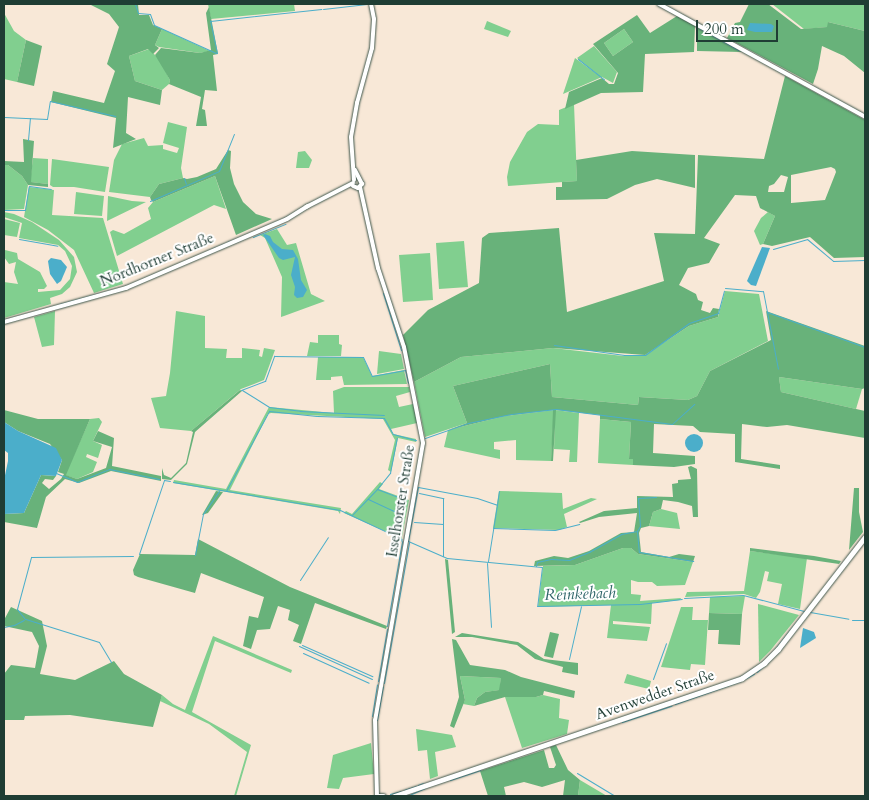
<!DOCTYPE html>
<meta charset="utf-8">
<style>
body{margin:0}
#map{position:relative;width:869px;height:800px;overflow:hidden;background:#f8e8d7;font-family:Cardo,serif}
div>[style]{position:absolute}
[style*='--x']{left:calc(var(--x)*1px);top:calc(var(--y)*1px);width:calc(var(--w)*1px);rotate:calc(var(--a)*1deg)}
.green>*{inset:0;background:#81cf8f}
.forest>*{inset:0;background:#68b27a}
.water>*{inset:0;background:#4baeca}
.round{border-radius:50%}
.stream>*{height:1px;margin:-0.5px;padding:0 0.5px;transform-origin:0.5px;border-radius:0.5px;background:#4baeca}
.roads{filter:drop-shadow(0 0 1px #40574c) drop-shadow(0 0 1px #40574c)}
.minor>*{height:4px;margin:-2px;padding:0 2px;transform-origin:2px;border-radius:2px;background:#fff}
.major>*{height:5px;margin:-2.5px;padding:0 2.5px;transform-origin:2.5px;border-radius:2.5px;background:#fff}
span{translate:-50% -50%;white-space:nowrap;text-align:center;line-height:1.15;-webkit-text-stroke:4px #fff;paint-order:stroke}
.street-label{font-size:15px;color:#1f3d34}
.water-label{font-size:16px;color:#2e6568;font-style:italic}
.frame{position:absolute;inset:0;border:5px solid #1f3d34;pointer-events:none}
.scale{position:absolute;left:696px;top:20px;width:82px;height:22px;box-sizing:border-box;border:2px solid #1f3d34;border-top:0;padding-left:6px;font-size:15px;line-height:18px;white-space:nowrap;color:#1f3d34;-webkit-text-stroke:4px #fff;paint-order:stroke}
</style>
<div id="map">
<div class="green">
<div style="clip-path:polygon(208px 4px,294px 4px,295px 11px,211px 19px)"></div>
<div style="clip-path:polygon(772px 4px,865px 4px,865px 31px,828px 22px,828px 27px,804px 29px)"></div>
<div style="clip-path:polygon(4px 13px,14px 31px,26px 40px,17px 82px,4px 79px)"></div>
<div style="clip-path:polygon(487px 21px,511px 31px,508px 37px,484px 29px)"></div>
<div style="clip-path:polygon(162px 29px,210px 51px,200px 53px,159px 47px,155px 45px)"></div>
<div style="clip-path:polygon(624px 29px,633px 42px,613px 56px,604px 43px)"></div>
<div style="clip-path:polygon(594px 46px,617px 72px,613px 83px,602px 77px,563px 94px,575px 58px,601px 77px,577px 58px)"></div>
<div style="clip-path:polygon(149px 49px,159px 59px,170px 80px,169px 84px,162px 90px,135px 81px,129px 56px)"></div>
<div style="clip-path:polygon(574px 104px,577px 181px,508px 186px,507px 177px,510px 162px,527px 132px,538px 124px,559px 125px,559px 110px)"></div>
<div style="clip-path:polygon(168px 122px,187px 127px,181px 168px,183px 178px,159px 184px,150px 197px,109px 192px,114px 160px,122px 144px,144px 138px,148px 146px,163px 145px,163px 149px,177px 153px,179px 148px,163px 143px)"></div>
<div style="clip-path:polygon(305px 151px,312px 160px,309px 168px,296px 168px,298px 152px)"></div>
<div style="clip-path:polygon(33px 158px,48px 159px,48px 184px,30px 182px)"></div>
<div style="clip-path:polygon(52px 159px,109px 167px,105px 192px,74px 187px,53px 187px,50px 185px)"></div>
<div style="clip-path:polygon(4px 165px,8px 165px,22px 176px,28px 185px,24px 209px,4px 210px)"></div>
<div style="clip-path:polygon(215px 176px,226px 209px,214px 205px,117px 256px,110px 232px,113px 230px,124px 234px,151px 219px,148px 208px,153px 202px)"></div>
<div style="clip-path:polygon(29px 187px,54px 190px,52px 215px,103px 218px,123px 284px,94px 293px,74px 250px,48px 230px,24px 217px)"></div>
<div style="clip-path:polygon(76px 192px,104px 196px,102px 216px,74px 214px)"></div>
<div style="clip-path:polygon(108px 196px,132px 201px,146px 202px,107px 221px)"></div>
<div style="clip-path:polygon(4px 212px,14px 214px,32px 222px,59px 240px,74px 257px,77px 272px,70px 287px,62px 294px,50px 298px,51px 304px,4px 318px,4px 282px,18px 284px,14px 272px,16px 262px,9px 264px,4px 257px,5px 250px,17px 253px,18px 259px,40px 272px,47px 286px,44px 289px,38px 289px,38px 292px,60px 290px,70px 279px,72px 266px,65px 251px,58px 245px,19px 238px,22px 223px,4px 217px)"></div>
<div style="clip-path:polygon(768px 212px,775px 216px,763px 244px,760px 245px,754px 231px,761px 218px)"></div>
<div style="clip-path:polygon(4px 219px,20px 223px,17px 237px,4px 235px)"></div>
<div style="clip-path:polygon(277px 229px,287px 245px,296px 243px,311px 294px,325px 301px,284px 316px,281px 317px,282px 277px,265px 238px,260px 235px)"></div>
<div style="clip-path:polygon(464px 241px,468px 287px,439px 289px,436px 243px)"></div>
<div style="clip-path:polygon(430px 253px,433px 300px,403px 302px,399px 255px)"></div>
<div style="clip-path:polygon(725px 291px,759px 294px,768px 341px,710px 371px,697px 396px,688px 400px,639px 397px,638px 405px,552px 397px,550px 364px,453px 386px,467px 423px,425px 437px,414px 382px,461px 357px,553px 348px,623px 356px,645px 355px,689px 326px,718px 317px)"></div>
<div style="clip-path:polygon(55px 311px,54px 345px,42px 347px,34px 317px)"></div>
<div style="clip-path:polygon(176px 311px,205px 316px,205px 348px,227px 349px,226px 358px,242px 358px,242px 348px,260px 350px,259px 356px,262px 357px,264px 348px,275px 350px,264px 380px,241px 389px,191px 431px,160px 428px,151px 398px,166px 396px,170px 373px)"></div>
<div style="clip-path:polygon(318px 335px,339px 335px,339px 344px,342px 345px,341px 356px,307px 356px,310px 342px,318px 343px)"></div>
<div style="clip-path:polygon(379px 351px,401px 354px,404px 369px,377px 374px)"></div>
<div style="clip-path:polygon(318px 357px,363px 357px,372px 376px,404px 370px,407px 384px,344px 385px,342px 376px,331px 377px,331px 380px,316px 380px)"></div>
<div style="clip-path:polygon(779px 377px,862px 389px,856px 409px,781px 392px)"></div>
<div style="clip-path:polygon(344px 387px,409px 387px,410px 392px,396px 396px,399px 407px,413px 404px,417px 423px,391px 429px,393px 434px,416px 439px,416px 442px,398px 438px,391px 472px,388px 470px,395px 440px,383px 419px,271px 413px,268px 414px,230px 490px,341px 508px,340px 514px,338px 511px,173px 483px,174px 480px,226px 489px,269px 407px,334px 413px,333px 391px)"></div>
<div style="clip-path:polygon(554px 410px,551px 461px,516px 460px,516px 440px,494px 442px,494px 449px,500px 450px,500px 459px,444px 447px,448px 430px,505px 416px)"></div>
<div style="clip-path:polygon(555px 410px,579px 413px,577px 462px,569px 462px,570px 450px,554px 449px)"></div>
<div style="clip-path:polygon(99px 418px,102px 422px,93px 441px,102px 445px,98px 458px,87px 454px,86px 457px,97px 462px,93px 472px,77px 479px,65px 475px,90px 419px)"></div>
<div style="clip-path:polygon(600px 419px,631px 422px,629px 459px,633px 459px,633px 465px,598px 463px)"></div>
<div style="clip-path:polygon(380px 482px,383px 484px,379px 489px,409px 500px,401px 542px,400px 538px,344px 513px,346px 511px,352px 514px)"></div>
<div style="clip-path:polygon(499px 491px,562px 493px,563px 509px,591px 498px,597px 499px,564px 514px,567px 527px,559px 530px,493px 528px)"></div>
<div style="clip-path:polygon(661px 509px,677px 513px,680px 529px,649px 526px,653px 512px)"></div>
<div style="clip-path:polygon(623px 548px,631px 548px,638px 554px,693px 562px,685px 585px,657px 586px,652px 582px,638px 582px,631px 580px,631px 594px,641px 595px,640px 601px,681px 598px,680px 600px,652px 603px,651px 624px,613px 621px,613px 624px,650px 627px,647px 641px,607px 638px,611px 605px,538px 607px,543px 566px,575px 565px)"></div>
<div style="clip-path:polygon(750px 551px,807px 558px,800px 609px,778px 604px,782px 584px,767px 581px,769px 572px,765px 571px,760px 592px,756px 598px,744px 594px,685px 597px,687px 592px,744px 591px)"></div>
<div style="clip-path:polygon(745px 596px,742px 614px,709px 613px,710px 597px)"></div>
<div style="clip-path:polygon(758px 604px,799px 615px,770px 651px,759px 662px)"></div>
<div style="clip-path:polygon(681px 607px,693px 607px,692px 620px,708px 620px,705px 665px,691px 664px,690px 670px,661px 667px)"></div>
<div style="clip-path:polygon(213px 636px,292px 670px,291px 673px,215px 641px,192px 712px,251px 745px,236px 796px,234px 796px,247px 752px,209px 724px,160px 701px,162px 695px,173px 704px,185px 710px)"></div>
<div style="clip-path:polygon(627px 674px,651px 681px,649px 689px,624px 683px)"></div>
<div style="clip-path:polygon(460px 676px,501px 678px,500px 690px,485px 692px,477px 698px,474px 706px,463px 704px,465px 700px)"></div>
<div style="clip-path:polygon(543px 695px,560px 699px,559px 718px,569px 720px,567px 734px,522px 748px,505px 697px,536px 697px)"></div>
<div style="clip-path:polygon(416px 729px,452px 735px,456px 747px,435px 752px,438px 776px,430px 779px,427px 750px,418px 751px)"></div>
<div style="clip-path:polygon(371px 743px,374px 774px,343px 778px,339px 789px,327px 788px,333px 755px)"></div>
<div style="clip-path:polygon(580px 780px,607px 796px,578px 796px)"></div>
</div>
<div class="forest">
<div style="clip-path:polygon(89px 4px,138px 4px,139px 15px,149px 15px,153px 25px,162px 29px,155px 45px,159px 48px,153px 54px,148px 49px,129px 56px,135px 81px,162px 90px,160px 105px,128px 97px,126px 133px,136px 139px,113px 148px,116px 118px,51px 102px,53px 91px,104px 103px,115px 71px,107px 64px,119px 27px,109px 14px)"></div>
<div style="clip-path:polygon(749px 4px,768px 4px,801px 29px,827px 27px,828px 22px,865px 31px,865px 73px,844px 56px,822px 46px,818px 69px,813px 84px,727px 38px,735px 23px,740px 22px)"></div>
<div style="clip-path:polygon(209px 7px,218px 54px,213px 55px,217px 91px,205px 90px,202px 109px,205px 110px,207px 126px,196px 126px,201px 97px,169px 84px,170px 80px,155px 55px,161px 48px,200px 53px,211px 50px,206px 13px)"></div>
<div style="clip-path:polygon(evenodd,637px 15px,650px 33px,677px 16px,695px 26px,694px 52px,645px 54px,643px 92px,601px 93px,565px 109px,569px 92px,602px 78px,609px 84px,614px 84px,618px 73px,593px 44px,637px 15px,624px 29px,633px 42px,613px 56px,604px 43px,624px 29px)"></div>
<div style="clip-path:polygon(697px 28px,698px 28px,742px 52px,697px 51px)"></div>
<div style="clip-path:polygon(26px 40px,42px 46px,34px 86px,17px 82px)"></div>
<div style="clip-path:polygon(evenodd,785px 76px,865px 120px,865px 257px,834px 258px,810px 237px,772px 246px,763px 244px,775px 216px,760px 208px,756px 196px,735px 195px,704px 238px,720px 244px,709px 263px,688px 268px,679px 285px,696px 294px,698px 300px,703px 302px,701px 310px,710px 313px,713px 308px,719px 309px,718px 317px,689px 326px,645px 355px,553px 348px,461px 357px,414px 382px,403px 335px,428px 310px,479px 283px,482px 238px,489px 233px,559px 228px,567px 312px,664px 281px,654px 233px,695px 234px,698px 155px,764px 159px,785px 76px,831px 167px,835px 169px,836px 172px,825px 200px,791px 203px,791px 175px,831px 167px,785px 76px,781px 175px,788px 177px,784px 192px,768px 192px,769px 186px,774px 184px,781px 175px)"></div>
<div style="clip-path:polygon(23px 139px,34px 141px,31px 182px,48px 184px,48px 187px,28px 185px,22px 176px,8px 165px,4px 165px,4px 161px,24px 162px)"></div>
<div style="clip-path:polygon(228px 150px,231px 151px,230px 168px,234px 184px,243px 202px,256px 214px,272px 219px,236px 235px,215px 176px,153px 202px,151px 200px,150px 197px,159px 184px,183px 178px,187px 179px,197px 177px,216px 169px)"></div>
<div style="clip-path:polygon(632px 151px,695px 155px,695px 188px,657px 179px,635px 185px,607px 199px,556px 200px,556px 187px,562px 187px,562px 182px,577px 181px,576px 160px)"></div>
<div style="clip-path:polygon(766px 311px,865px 346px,865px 388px,862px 389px,779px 377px,781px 392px,865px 411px,865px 438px,787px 425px,767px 427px,742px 424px,741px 459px,780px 465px,780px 469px,735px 462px,735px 434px,700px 432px,693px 426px,654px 424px,653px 453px,695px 456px,695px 464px,674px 467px,633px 465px,633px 459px,629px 459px,631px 422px,600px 419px,600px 415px,556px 410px,553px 461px,551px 461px,553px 410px,505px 416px,448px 430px,467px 423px,453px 386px,550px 364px,552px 397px,638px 405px,639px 397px,688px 400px,697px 396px,710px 371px,771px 340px)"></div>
<div style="clip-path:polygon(240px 390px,242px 391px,195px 432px,187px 464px,171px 480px,162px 479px,162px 468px,164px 475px,171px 478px,186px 463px,193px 432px,191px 431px)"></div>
<div style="clip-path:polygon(4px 410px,38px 419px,90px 419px,66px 475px,77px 479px,106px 468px,112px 447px,93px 441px,98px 431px,114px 438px,112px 466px,161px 476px,161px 481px,111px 471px,79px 483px,65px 479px,46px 497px,37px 528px,4px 522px,4px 514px,24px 513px,41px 475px,56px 476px,53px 480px,45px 479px,42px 483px,49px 489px,61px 479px,64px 474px,58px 472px,62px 460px,50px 444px,18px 431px,4px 422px)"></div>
<div style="clip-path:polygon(691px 466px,697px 469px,698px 517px,693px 517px,692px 506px,678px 502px,663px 500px,661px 509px,653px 512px,649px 526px,641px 528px,639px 533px,641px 552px,669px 557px,679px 554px,695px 556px,693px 562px,638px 554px,631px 548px,623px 548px,575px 565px,534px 566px,535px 561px,554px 556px,568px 558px,589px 551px,621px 533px,634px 532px,637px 513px,599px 517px,580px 523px,579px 522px,604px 511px,637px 508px,637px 496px,673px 497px,672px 484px,678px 483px,678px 480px,691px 479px,688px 467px)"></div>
<div style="clip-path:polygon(854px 488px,859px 488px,859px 512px,863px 532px,849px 550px)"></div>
<div style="clip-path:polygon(216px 491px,223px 492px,208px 513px,202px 515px)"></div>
<div style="clip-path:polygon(198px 539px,290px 587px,387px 626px,386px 629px,315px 603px,301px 644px,293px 641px,299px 625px,288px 620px,290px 610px,278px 606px,270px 629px,257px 630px,251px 649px,243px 646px,249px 616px,258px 618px,264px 597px,201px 573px,195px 593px,138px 577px,134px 575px,133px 570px,140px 554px,195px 555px)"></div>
<div style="clip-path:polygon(750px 548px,814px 556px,841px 561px,839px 564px,750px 551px)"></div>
<div style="clip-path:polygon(445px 559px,448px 560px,455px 632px,452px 634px)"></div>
<div style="clip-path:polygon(11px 607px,42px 621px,47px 646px,40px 674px,75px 680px,114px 661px,124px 674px,162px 695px,153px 727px,70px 715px,25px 716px,24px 720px,4px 720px,4px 674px,11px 665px,35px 668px,39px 646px,32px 632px,4px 626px,4px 620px)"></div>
<div style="clip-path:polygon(709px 613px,742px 614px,740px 645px,718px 644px,719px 630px,708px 630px)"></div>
<div style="clip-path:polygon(550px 632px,559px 634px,553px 658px,544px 656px)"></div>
<div style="clip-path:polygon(462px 633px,518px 642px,544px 659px,578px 663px,578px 675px,562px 672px,563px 667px,535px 659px,517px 645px,472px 637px,455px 637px)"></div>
<div style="clip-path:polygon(452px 639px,456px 640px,470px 665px,505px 670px,521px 677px,575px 691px,574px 698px,544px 691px,543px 695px,536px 697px,505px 697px,474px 706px,477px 698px,485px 692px,499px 690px,501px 678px,460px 676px,465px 700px,454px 728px,450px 726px,459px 697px)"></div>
<div style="clip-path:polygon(556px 745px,568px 770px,580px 780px,578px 796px,563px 796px,565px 780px,542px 787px,524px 782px,504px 787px,506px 796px,488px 796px,480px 771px,544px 750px,549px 768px,554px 768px,556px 765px,550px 747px)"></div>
</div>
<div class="water">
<div style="clip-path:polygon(750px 23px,771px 24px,774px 26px,772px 32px,755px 32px,747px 30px)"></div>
<div style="clip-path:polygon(265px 234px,270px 236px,273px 242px,282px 249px,293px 250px,298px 259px,301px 280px,307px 290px,303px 297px,297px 298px,294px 295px,295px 287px,291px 275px,295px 257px,283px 260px,279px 258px,263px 235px)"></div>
<div style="clip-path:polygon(762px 247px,770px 248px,756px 286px,751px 285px,747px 281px)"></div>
<div style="clip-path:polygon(51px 258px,61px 260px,67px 267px,61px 281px,57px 284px,50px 274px,48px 261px)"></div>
<div style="clip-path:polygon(4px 422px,18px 431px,56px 448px,62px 460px,56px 476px,41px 475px,24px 513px,4px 514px,4px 480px,8px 461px,8px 453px,4px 450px)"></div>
<div class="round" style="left:685px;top:434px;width:18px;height:18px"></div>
<div style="clip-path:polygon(803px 628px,814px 632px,816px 638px,800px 648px)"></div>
</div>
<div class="stream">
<div style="--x:135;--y:4;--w:9;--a:72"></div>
<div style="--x:138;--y:13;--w:12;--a:5"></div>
<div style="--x:150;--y:14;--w:12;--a:70"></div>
<div style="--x:154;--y:25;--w:68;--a:24.3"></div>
<div style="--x:323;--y:9;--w:44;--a:-6.5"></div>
<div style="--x:699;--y:28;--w:45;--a:29.4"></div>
<div style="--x:217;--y:53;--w:33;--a:-102"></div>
<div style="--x:210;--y:21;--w:112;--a:-6.2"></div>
<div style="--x:578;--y:59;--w:33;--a:38"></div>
<div style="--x:4;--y:117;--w:43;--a:2.7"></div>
<div style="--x:47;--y:119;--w:18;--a:-81"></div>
<div style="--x:50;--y:101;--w:67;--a:13"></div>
<div style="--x:28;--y:140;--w:22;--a:-85"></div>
<div style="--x:184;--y:178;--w:6;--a:72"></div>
<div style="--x:150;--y:201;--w:75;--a:-23.5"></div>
<div style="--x:219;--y:171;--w:40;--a:-68"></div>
<div style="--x:4;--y:210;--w:21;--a:0"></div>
<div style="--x:25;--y:210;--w:24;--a:-81"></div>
<div style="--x:29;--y:186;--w:22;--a:8"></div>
<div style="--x:253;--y:237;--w:35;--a:-22"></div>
<div style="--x:19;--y:239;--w:39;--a:10"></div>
<div style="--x:233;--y:240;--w:3;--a:-18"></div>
<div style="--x:227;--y:242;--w:4;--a:-14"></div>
<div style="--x:221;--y:245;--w:3;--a:-18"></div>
<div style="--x:212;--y:249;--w:4;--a:-27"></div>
<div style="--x:773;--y:249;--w:35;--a:-16"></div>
<div style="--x:807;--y:239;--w:34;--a:40"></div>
<div style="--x:833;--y:261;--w:32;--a:-2"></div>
<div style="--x:192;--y:258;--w:4;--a:-27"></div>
<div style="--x:725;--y:288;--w:38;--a:5"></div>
<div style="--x:763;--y:291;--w:79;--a:79.1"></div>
<div style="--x:383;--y:293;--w:60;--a:72.5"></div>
<div style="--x:60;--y:304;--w:41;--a:-15.4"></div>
<div style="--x:767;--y:312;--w:104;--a:19.7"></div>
<div style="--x:4;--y:320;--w:53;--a:-15.4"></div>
<div style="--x:554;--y:345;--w:71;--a:8.1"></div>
<div style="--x:624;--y:355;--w:21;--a:0"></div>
<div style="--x:645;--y:355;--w:54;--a:-36"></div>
<div style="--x:689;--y:323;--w:31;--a:-19"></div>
<div style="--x:718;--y:313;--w:23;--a:-75"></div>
<div style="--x:241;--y:390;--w:26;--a:-21"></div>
<div style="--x:265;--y:381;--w:27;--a:-70"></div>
<div style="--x:274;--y:356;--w:89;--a:0.6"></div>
<div style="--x:363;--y:357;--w:21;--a:65"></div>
<div style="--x:372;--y:376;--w:34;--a:-10"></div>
<div style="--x:405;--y:370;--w:13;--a:77"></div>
<div style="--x:242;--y:390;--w:32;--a:32"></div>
<div style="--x:269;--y:407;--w:31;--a:7"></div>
<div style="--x:300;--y:411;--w:84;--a:2.7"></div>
<div style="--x:425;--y:438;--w:46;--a:-19.2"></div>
<div style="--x:468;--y:423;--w:44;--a:-11.8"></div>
<div style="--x:511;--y:414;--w:45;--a:-6.3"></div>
<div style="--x:556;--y:409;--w:117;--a:7.4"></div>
<div style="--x:672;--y:424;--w:30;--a:-42"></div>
<div style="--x:56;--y:473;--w:23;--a:23"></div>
<div style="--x:77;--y:482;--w:35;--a:-22"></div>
<div style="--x:109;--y:469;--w:51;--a:11.3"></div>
<div style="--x:173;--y:482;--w:169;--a:9.5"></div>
<div style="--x:340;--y:510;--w:68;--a:25.1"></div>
<div style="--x:377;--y:489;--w:21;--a:-51"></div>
<div style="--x:390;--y:473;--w:36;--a:-79"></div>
<div style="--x:226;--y:491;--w:91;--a:-61.7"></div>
<div style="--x:269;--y:411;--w:48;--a:5.9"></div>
<div style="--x:317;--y:416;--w:67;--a:1.7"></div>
<div style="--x:384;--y:418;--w:18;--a:61"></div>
<div style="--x:393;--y:434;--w:24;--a:15"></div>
<div style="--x:419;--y:493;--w:25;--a:12"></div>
<div style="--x:443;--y:498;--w:58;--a:90"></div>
<div style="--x:656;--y:497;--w:18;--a:177"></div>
<div style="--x:638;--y:498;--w:28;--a:86"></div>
<div style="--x:640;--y:526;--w:6;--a:121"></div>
<div style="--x:637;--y:531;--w:21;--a:85"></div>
<div style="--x:639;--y:552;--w:55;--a:9.5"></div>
<div style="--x:368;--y:499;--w:38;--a:25"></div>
<div style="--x:497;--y:505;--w:14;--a:-82"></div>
<div style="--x:352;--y:515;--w:36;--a:-46"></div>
<div style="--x:377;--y:489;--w:31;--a:21"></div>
<div style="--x:414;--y:522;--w:29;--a:4"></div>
<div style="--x:493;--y:528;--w:62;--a:1.8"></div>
<div style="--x:555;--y:530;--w:25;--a:-14"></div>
<div style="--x:408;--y:541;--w:43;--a:23.6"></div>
<div style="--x:447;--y:558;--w:95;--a:5.4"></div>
<div style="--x:542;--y:567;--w:39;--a:97"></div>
<div style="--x:537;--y:606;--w:103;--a:-1.1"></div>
<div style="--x:640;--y:604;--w:42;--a:-6.8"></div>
<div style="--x:408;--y:541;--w:55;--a:-79.5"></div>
<div style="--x:418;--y:487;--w:60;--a:10.6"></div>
<div style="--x:477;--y:498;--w:21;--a:19"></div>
<div style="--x:497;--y:505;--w:57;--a:99.1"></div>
<div style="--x:139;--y:554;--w:78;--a:-71.3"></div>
<div style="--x:164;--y:480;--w:6;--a:9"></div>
<div style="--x:195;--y:555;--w:42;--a:-79"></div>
<div style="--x:203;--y:514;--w:28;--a:-55"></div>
<div style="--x:487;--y:563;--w:64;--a:86.4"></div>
<div style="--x:536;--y:566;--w:4;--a:-76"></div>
<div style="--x:537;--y:562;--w:14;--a:-12"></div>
<div style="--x:551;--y:559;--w:18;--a:3"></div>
<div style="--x:569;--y:560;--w:22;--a:-22"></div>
<div style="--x:589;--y:552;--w:37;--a:-29"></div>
<div style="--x:621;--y:534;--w:15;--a:-11"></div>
<div style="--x:300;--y:580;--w:51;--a:-56.9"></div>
<div style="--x:684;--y:598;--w:59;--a:-2.9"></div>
<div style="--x:743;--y:595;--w:63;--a:14.7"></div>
<div style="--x:810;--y:612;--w:39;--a:10"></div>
<div style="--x:852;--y:620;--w:13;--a:0"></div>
<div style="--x:387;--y:626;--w:85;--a:-79.9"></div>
<div style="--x:402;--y:542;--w:3;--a:-108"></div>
<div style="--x:4;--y:627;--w:10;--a:-11"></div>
<div style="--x:14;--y:625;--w:11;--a:-27"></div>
<div style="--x:302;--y:645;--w:77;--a:23.9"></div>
<div style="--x:299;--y:646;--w:80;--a:24.3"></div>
<div style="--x:775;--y:649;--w:42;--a:-51.8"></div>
<div style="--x:303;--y:653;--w:72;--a:24.4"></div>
<div style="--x:569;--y:659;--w:54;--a:-77.2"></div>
<div style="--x:111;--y:662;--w:23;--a:-121"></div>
<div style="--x:99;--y:642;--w:77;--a:-162.7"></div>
<div style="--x:25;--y:619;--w:13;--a:-129"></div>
<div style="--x:17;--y:609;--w:54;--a:-74.9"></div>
<div style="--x:31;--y:557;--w:102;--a:-0.6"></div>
<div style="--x:757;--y:672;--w:37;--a:-45"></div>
<div style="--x:746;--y:678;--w:9;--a:-27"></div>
<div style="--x:653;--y:679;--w:38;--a:-70"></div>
<div style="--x:378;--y:681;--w:53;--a:-80.2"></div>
<div style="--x:384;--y:683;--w:143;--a:-79.9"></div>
<div style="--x:675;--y:704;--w:69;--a:-19.5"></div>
<div style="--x:372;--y:716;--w:32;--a:-81"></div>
<div style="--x:377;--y:720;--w:34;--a:-80"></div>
<div style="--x:622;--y:722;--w:52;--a:-18.1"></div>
<div style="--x:577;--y:773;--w:44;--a:31.2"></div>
<div style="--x:450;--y:780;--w:32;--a:-18"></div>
<div style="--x:418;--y:785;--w:5;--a:-22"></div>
<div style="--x:404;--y:790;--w:13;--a:-18"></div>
<div style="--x:390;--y:794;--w:11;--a:-15"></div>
<div style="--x:407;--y:796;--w:20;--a:-24"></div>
</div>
<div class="roads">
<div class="minor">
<div style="--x:659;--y:4;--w:235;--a:28.7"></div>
<div style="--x:354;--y:180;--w:43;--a:-94"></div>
<div style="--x:351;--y:137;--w:35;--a:-80"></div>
<div style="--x:357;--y:103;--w:57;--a:-74.7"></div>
<div style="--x:372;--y:48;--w:29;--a:-86"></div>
<div style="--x:374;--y:19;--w:15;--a:-101"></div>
<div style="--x:353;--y:186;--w:5;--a:22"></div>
<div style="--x:358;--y:188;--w:6;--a:-45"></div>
<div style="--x:362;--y:184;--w:16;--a:-117"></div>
<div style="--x:360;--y:187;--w:83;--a:77.5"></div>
<div style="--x:378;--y:268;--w:83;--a:71.8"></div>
<div style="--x:404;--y:347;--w:98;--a:78.8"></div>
<div style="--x:423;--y:443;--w:281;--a:99.8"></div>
<div style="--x:375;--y:720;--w:76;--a:88.5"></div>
<div style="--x:306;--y:207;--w:53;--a:-27.1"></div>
<div style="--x:4;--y:322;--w:127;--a:-15.6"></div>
<div style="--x:126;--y:288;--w:175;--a:-23.2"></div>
<div style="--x:287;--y:219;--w:25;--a:-32"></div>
</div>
<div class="major">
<div style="--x:377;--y:796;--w:6;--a:0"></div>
<div style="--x:394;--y:796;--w:367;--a:-18.7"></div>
<div style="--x:742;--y:678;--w:27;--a:-34"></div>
<div style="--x:764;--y:663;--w:20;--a:-45"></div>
<div style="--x:778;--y:649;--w:142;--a:-52.2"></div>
</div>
</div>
<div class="street-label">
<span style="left:157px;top:260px;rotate:-22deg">Nordhorner Straße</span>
<span style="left:401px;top:501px;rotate:-81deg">Isselhorster Straße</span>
<span style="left:655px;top:695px;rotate:-19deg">Avenwedder Straße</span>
</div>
<div class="water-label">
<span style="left:580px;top:594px;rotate:-2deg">Reinkebach</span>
</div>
<div class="frame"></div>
<div class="scale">200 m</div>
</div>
